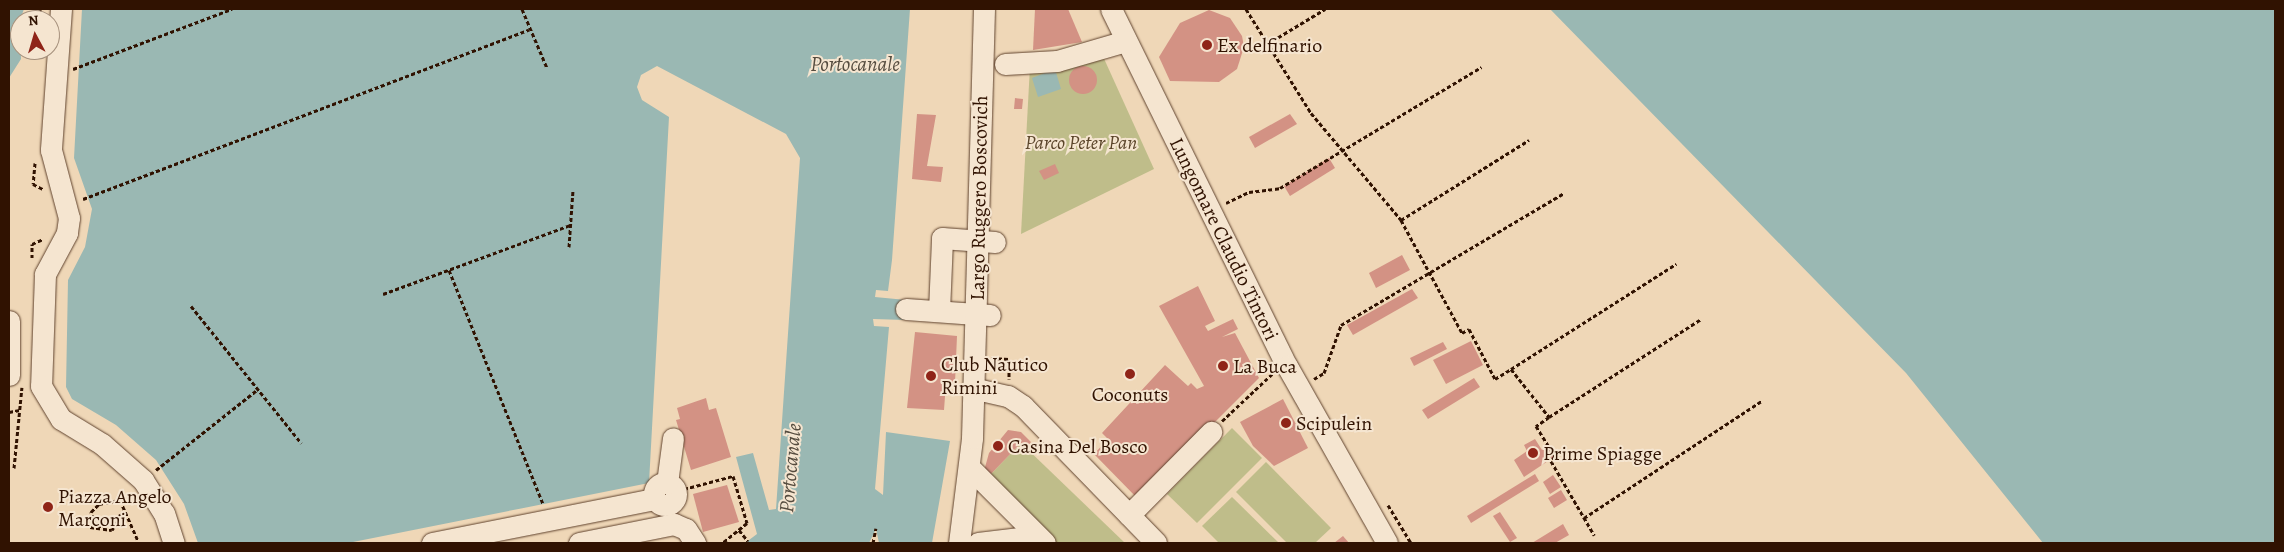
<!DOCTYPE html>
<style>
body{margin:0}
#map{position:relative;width:2284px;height:552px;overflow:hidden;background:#efd7b7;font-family:Alegreya,serif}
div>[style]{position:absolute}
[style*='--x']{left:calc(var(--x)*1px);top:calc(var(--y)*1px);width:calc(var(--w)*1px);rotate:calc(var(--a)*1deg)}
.green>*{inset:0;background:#bfbd8a}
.water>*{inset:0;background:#9ab8b3}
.ferry>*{height:1px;margin-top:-0.5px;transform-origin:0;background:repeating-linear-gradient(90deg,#554c3f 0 6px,transparent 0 11px)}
.building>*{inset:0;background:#d39284}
.round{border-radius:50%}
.path>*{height:3px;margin-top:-1.5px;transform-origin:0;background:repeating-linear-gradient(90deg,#301201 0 4px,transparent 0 6.5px)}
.roads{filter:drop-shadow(0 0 1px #60432e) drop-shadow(0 0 1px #60432e)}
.minor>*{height:21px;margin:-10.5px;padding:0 10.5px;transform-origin:10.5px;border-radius:10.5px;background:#f5e5d0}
.minor>.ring{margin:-10.5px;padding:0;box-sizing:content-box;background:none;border:21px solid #f5e5d0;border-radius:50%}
.dots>*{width:14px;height:14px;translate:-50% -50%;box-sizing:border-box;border:2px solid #f5e5d0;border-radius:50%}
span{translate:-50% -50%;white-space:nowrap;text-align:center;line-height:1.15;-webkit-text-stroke:4px #f5e5d0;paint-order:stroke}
.poi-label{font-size:20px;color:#301201}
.left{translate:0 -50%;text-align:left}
.park-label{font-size:20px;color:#5b452a;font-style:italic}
.street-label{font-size:20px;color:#301201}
.water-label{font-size:21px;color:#554c3f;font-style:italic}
.frame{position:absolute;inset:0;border:10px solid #301201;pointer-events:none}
.north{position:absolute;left:10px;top:10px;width:50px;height:50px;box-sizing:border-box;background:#f5e5d0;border:1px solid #a6917d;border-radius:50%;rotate:354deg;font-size:14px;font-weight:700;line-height:20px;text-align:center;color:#301201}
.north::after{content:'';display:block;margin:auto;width:18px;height:22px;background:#8f2418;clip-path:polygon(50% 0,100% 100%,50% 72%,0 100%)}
</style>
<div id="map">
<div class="green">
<div style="clip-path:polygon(1101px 52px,1154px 169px,1021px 234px,1030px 66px)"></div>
<div style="clip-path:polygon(1232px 428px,1262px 458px,1197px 523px,1167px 494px)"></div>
<div style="clip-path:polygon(1021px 443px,1125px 543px,1057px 543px,988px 477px)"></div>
<div style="clip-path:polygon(1266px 462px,1331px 528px,1315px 543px,1287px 543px,1236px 492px)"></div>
<div style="clip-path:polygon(1232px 497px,1279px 543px,1219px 543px,1202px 526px)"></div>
</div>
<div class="water">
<div style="clip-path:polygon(9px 9px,24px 9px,20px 20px,21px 59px,9px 78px)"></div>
<div style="clip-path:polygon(82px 9px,910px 9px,892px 260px,888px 291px,876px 290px,875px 297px,906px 300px,905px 320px,873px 319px,874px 326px,889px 327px,875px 489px,883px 495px,886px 432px,950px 441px,932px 543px,879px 543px,876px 529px,869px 543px,745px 543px,757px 534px,736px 457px,753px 453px,769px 510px,776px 509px,800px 158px,786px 134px,657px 66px,641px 75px,637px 87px,642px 100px,669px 117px,649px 483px,348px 543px,198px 543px,184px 504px,156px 460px,116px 425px,72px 399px,66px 387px,68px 280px,85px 247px,92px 209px,74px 158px)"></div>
<div style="clip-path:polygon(1550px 9px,2275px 9px,2275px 543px,2043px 543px,1906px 373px)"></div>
<div style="clip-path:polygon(1055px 69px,1061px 89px,1038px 97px,1032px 78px)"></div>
</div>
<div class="ferry">
<div style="--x:748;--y:541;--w:3;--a:45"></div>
</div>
<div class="building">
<div style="clip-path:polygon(1035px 9px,1068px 9px,1082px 42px,1033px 50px)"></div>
<div style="clip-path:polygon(1209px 10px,1230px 18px,1242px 36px,1244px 47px,1237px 69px,1219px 82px,1170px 81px,1159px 57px,1180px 23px)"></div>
<div class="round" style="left:1069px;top:66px;width:28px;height:28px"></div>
<div style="clip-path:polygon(1015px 98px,1023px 99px,1022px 109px,1014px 109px)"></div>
<div style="clip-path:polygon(917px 114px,936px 115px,927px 166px,943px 167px,941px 182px,912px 179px)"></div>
<div style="clip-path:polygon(1290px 114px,1297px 124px,1255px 148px,1249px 137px)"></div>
<div style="clip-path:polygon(1329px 158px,1335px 168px,1290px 196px,1284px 186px)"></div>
<div style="clip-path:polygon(1055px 164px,1059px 173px,1044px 180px,1039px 171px)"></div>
<div style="clip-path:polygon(1402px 255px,1410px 270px,1376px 288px,1369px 273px)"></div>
<div style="clip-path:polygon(1198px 286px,1215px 321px,1205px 326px,1208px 331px,1233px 319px,1238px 329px,1222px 337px,1235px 333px,1259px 378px,1138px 499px,1094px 454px,1108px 439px,1102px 433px,1165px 365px,1188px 386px,1191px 383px,1197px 389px,1204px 386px,1159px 306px)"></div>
<div style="clip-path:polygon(1412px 289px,1418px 298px,1353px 335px,1347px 325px)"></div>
<div style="clip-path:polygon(915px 332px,957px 336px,955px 383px,946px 383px,944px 410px,907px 408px)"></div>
<div style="clip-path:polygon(1471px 341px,1483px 365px,1446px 384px,1433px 360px)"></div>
<div style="clip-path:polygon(1443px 342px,1447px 349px,1414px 366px,1410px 358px)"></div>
<div style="clip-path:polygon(1474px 378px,1480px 387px,1428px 419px,1422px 410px)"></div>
<div style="clip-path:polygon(706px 398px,709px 410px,716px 408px,731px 457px,691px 470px,676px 420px,680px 419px,677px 408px)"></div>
<div style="clip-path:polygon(1283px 399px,1308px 448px,1274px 466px,1253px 446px,1240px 422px)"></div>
<div style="clip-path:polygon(1008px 430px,1021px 432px,1031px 442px,1026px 448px,1021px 443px,988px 477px,984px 471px,989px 453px)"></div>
<div style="clip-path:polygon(1535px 439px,1542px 450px,1548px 447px,1554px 457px,1524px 477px,1514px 460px,1527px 451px,1524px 445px)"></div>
<div style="clip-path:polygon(1535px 474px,1539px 481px,1471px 523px,1467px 516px)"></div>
<div style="clip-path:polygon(1553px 475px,1561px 487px,1550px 494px,1543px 482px)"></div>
<div style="clip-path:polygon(727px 485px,739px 522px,703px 532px,693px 494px)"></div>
<div style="clip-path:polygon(1561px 490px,1567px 500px,1554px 508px,1548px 498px)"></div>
<div style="clip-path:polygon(1500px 512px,1517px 538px,1510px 542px,1493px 516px)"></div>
<div style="clip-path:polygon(1563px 524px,1569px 535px,1555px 543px,1532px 543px)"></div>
<div style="clip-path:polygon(1343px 536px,1349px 543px,1334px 543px)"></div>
</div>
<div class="path">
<div style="--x:522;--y:9;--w:64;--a:67"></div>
<div style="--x:1246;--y:9;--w:123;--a:58"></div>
<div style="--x:1311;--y:113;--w:140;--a:49.9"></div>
<div style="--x:1401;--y:220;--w:128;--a:61.6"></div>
<div style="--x:1462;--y:333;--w:8;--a:-30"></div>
<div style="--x:1469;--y:329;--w:56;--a:62.5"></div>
<div style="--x:1495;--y:379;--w:19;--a:-32"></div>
<div style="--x:1511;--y:369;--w:61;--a:51.6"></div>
<div style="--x:1549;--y:417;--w:16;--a:145"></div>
<div style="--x:1536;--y:426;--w:36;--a:58"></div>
<div style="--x:1555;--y:456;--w:6;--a:129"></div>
<div style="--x:1551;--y:461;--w:86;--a:59.8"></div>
<div style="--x:40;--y:20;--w:11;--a:-90"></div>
<div style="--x:1267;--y:44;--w:68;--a:-31.1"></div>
<div style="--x:73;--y:69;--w:170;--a:-20.7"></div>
<div style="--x:35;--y:163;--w:21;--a:95"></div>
<div style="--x:33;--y:184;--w:11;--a:27"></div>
<div style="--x:83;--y:199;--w:477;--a:-20.8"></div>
<div style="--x:1226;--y:203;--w:25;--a:-26"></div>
<div style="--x:1249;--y:192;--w:31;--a:-7"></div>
<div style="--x:1280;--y:188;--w:235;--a:-31"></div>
<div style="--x:1401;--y:220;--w:151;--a:-32"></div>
<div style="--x:569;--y:247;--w:57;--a:-86"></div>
<div style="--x:32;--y:258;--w:14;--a:-90"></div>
<div style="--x:32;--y:244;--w:12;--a:-24"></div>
<div style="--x:449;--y:270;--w:252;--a:68.1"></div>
<div style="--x:383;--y:294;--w:200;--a:-20.2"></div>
<div style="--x:191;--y:306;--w:176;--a:51.2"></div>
<div style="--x:991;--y:358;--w:18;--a:3"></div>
<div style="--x:1009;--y:359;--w:20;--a:90"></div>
<div style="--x:1511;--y:369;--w:196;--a:-32.5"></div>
<div style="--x:1314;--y:379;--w:12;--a:-31"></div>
<div style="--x:1324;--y:373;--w:51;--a:-70.5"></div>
<div style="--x:1341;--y:325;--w:259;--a:-30.6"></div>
<div style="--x:9;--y:412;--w:11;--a:-10"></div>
<div style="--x:1549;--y:417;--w:181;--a:-32.8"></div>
<div style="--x:1222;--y:421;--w:69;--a:-43.2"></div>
<div style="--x:14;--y:468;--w:81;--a:-84.4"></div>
<div style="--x:156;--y:470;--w:129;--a:-38.4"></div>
<div style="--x:684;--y:489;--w:51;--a:-14.9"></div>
<div style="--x:733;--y:476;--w:49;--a:73.4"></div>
<div style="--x:747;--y:523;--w:32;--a:141"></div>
<div style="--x:1388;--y:505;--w:44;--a:58.8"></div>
<div style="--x:1584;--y:518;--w:214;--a:-33.4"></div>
<div style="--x:90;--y:527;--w:22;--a:8"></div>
<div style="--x:112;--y:530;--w:19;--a:-58"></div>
<div style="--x:122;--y:514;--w:24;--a:150"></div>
<div style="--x:101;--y:526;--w:6;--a:-171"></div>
<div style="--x:95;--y:525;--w:14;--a:-107"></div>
<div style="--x:91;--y:512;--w:11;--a:-45"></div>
<div style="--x:99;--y:504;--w:21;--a:-11"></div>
<div style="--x:120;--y:500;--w:47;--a:66.2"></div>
<div style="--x:739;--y:530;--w:14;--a:51"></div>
<div style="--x:873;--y:543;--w:15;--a:-79"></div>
</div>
<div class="roads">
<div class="minor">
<div style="--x:61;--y:9;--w:141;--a:94.1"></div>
<div style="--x:51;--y:150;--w:70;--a:75.2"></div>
<div style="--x:69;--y:218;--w:15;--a:98"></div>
<div style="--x:67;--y:233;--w:47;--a:118.2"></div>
<div style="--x:45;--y:274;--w:112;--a:92"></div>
<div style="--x:41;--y:386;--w:39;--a:59"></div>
<div style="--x:61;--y:419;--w:48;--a:31.4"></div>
<div style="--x:102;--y:444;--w:55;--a:41.3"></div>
<div style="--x:143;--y:480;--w:39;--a:58"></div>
<div style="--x:164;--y:513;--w:32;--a:72"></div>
<div style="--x:1111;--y:9;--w:398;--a:63.8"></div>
<div style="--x:1287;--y:366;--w:203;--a:60.5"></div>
<div style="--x:1005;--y:64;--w:52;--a:-3.3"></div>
<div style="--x:1057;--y:61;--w:72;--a:-16.2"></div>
<div style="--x:906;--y:309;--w:84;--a:4.1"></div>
<div style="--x:939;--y:311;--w:73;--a:-87.6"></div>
<div style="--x:942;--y:238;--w:53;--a:4.3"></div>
<div style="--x:9;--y:321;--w:54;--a:90"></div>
<div style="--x:972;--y:388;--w:37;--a:13"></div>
<div style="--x:1008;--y:396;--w:18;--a:34"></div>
<div style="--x:1023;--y:406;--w:191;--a:45.8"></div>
<div style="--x:970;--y:468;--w:106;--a:45"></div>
<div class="ring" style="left:654px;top:483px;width:1px;height:1px"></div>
<div style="--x:667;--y:483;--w:45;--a:-82.4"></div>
<div style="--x:1129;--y:515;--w:117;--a:-45.3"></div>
<div style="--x:432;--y:543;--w:227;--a:-11.2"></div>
<div style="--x:579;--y:543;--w:97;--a:-11.3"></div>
<div style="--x:674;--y:524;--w:13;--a:23"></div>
<div style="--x:686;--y:529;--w:17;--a:57"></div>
<div style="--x:959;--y:543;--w:106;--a:-82.9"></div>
<div style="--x:972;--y:438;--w:429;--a:-88.4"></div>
<div style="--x:978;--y:543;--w:59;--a:-6.8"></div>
</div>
</div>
<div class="dots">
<div style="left:1207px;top:45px;background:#8f2418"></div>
<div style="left:1223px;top:366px;background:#8f2418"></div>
<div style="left:1130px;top:374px;background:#8f2418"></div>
<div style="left:931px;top:376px;background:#8f2418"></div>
<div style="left:1286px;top:423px;background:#8f2418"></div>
<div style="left:998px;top:446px;background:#8f2418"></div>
<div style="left:1533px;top:453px;background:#8f2418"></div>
<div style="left:48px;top:507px;background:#8f2418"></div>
</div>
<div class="poi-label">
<span class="left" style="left:1217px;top:45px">Ex delfinario</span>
<span class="left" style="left:941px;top:376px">Club Nautico<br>Rimini</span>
<span class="left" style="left:1233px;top:366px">La Buca</span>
<span style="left:1130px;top:394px">Coconuts</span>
<span class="left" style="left:1296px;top:423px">Scipulein</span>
<span class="left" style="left:1008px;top:446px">Casina Del Bosco</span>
<span class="left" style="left:1543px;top:453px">Prime Spiagge</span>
<span class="left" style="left:58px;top:508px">Piazza Angelo<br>Marconi</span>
</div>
<div class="park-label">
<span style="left:1081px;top:142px">Parco Peter Pan</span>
</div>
<div class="street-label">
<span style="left:979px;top:198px;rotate:-89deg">Largo Ruggero Boscovich</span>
<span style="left:1224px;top:239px;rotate:64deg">Lungomare Claudio Tintori</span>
</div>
<div class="water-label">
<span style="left:855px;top:64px">Portocanale</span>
<span style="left:790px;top:468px;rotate:-85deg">Portocanale</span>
</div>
<div class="frame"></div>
<div class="north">N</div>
</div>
